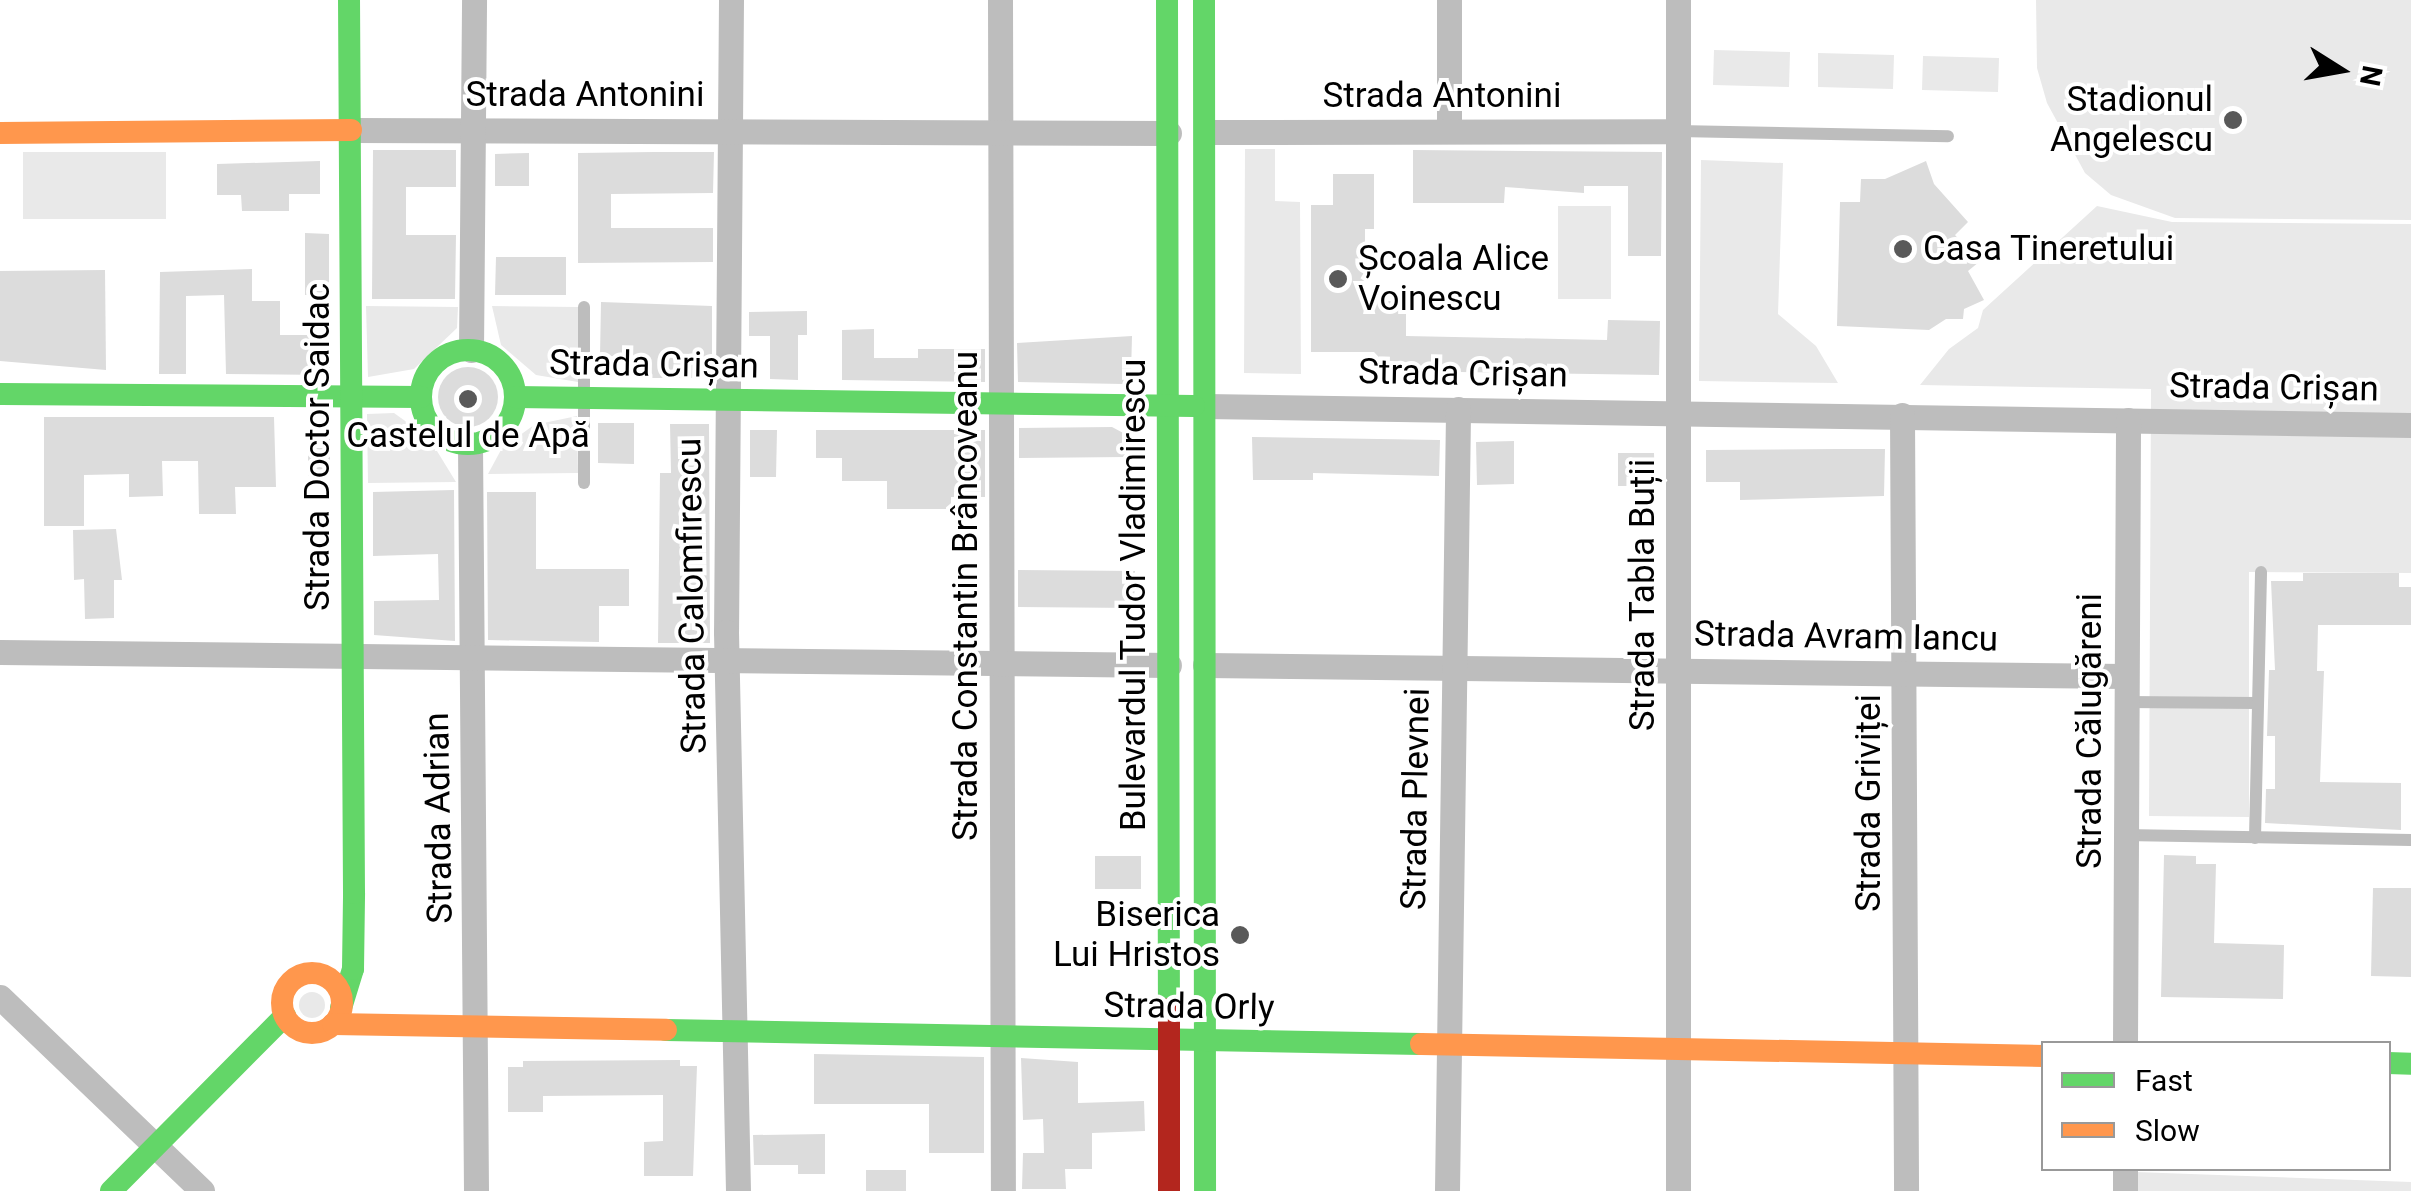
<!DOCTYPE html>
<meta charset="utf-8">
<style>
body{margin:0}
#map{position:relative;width:2411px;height:1191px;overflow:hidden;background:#fff;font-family:Roboto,sans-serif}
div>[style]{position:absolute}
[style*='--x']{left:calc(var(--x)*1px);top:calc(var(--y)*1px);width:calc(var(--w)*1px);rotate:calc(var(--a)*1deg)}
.green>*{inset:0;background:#e9e9e9}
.round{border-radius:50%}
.building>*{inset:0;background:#dcdcdc}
.lane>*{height:12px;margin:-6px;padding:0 6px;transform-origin:6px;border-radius:6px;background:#bdbdbd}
.street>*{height:25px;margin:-12.5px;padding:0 12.5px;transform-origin:12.5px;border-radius:12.5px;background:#bdbdbd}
.fast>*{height:22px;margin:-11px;padding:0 11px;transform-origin:11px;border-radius:11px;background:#63d668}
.fast>.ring{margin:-11px;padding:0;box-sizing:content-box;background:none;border:22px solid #63d668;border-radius:50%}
.slow>*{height:22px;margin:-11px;padding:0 11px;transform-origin:11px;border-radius:11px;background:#ff974d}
.slow>.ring{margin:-11px;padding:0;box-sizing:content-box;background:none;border:22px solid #ff974d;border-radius:50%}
.jam>*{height:22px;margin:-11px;padding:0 11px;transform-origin:11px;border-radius:11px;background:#b3261e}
.dots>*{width:28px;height:28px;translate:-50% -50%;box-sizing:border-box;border:5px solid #fff;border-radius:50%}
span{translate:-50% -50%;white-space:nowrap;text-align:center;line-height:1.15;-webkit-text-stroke:8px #fff;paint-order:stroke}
.street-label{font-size:35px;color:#000}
.poi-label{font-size:35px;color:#000}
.right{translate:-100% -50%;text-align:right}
.left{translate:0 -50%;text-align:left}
.legend{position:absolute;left:2041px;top:1041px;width:350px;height:130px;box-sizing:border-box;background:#fff;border:2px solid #999;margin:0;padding:12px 18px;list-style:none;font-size:30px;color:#000}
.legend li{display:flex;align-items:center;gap:20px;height:50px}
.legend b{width:50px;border:2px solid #999}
.north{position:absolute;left:2291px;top:20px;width:100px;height:100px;-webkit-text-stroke:8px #fff;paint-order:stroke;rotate:101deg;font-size:28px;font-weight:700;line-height:40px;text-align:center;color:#000}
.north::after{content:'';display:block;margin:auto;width:35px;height:45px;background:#000;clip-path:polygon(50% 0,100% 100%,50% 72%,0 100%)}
</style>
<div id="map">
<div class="green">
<div style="clip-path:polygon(2036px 0,2411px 0,2411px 220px,2175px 218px,2111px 195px,2085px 173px,2047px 103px,2037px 68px)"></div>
<div style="clip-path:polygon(1714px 50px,1790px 52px,1789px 87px,1713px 85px)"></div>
<div style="clip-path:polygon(1818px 53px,1894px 55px,1893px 89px,1818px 87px)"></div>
<div style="clip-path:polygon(1923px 56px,1999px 58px,1998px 92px,1922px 90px)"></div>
<div style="clip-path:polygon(1245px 149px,1275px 149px,1275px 201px,1300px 202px,1301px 374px,1244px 373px)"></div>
<div style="clip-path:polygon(23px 152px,166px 152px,166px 219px,23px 219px)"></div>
<div style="clip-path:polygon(1701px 160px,1783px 163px,1778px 314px,1816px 346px,1838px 383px,1699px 381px)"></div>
<div style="clip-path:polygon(1558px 206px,1611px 206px,1611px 299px,1558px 299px)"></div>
<div style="clip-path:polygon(2097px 206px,2172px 222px,2411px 224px,2411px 573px,2249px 572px,2249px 817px,2149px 816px,2151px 389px,1920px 385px,1949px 349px,1978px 328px,1983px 310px)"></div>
<div style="clip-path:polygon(366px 306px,458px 307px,457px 328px,414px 369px,368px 377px)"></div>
<div style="clip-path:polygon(492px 306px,578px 307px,578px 382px,536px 375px,501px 345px)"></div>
<div style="clip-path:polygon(394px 413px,429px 438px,456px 482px,368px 483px,367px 414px)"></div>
<div style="clip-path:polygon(577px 416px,578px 473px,488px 474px,502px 448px,534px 425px)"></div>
<div class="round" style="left:299px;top:992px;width:26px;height:26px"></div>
<div style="clip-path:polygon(2135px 1172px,2411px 1182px,2411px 1191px,2134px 1191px)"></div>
</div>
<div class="building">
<div style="clip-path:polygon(373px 150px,456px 150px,456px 187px,406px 187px,406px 235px,456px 235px,455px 299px,372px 299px)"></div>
<div style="clip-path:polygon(1413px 150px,1662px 152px,1661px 256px,1628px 256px,1628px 186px,1584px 186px,1584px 193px,1505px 187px,1504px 203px,1413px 203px)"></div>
<div style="clip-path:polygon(654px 152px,714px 152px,713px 193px,611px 194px,611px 228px,713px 228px,713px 262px,578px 263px,578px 153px)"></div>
<div style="clip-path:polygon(529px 153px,529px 186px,495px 186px,495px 154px)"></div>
<div style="clip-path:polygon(320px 161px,320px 194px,289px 194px,289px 211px,242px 211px,241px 195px,217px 195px,217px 164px)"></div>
<div style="clip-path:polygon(1926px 161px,1934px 184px,1968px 222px,1955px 235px,1979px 262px,1968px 271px,1984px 300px,1964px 309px,1963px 319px,1946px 319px,1929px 330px,1837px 326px,1840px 202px,1860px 202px,1861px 179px,1885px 179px)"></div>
<div style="clip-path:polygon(1333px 174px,1374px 174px,1374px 229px,1365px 229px,1365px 301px,1406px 301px,1406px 336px,1607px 340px,1608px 320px,1660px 321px,1659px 375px,1392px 371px,1374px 352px,1311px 352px,1311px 205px,1333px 205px)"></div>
<div style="clip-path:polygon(305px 233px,329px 234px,329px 295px,305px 295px)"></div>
<div style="clip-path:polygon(496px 257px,566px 257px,566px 295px,495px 295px)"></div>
<div style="clip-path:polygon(252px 269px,252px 301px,280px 301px,280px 335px,330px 335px,330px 375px,226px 374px,224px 295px,186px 296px,186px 374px,159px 374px,160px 272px)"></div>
<div style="clip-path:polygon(105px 270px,106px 370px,0 361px,0 271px)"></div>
<div style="clip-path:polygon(601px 302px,712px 306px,712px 378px,647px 378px,647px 357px,600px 356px)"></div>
<div style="clip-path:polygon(807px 311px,807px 335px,798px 335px,798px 380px,770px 379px,770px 336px,749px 336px,749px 312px)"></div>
<div style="clip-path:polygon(874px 329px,874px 358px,918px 358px,918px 349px,985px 349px,985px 382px,842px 380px,842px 330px)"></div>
<div style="clip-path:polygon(1132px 336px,1131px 373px,1123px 384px,1018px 382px,1017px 343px)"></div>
<div class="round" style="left:438px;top:367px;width:60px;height:60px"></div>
<div style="clip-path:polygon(44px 417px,274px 417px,276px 487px,235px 487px,236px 514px,199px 514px,198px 461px,162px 461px,163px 496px,129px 497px,129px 474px,84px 475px,84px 526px,44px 526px)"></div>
<div style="clip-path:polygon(308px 420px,330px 420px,330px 475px,308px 476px)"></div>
<div style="clip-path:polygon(598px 423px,634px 423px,634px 464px,598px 463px)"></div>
<div style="clip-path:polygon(670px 424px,709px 424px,710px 643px,658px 643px,660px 473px,671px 473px)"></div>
<div style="clip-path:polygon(1112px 427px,1127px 435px,1127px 457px,1019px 458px,1019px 428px)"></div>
<div style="clip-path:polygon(750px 430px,777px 430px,776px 477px,750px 477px)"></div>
<div style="clip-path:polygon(816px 430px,985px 430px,985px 497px,951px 497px,951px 509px,887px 509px,887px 481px,842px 481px,842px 458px,816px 458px)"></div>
<div style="clip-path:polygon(1252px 437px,1440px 440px,1439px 476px,1313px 473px,1313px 480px,1253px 480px)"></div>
<div style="clip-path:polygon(1514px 441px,1514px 484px,1477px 485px,1476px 442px)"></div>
<div style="clip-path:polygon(1837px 449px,1885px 449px,1884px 496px,1740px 500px,1740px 482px,1706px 482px,1706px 450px)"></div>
<div style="clip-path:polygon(1618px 453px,1654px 453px,1655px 486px,1618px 486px)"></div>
<div style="clip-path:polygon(454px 490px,455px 641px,374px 635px,374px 601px,439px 600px,438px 554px,373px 556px,373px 492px)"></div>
<div style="clip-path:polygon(487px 492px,536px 492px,536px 569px,629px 569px,629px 606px,599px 606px,599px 642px,488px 640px)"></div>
<div style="clip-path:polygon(116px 529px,122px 580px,114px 580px,114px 618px,85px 619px,84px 579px,74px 580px,73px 530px)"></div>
<div style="clip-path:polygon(1018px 570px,1135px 571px,1134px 608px,1018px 607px)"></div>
<div style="clip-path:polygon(2303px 573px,2399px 573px,2399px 587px,2411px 587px,2411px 625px,2318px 625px,2317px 671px,2324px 671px,2320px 782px,2401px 783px,2401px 830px,2265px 823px,2266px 789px,2275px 789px,2275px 736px,2267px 736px,2269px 670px,2275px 670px,2271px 581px,2303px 581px)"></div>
<div style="clip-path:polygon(2164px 855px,2196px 856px,2196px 864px,2216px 864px,2214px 943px,2284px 945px,2283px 999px,2161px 997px)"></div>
<div style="clip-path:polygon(1095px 856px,1141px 856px,1141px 889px,1095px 889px)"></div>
<div style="clip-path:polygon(2373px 888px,2411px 888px,2411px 977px,2371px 976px)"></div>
<div style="clip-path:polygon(814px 1054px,984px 1057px,984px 1153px,929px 1153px,929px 1104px,814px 1104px)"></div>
<div style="clip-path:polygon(1021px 1058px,1078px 1062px,1078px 1103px,1144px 1101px,1145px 1131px,1092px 1133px,1092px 1169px,1065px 1169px,1066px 1189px,1022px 1189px,1023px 1153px,1044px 1153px,1043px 1119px,1023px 1120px)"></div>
<div style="clip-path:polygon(680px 1060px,680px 1066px,697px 1066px,693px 1176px,644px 1176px,644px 1142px,663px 1141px,663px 1095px,543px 1096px,543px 1112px,508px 1112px,508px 1067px,523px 1067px,523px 1061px)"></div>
<div style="clip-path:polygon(825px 1134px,825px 1174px,798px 1174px,798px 1165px,754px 1165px,753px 1135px)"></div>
<div style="clip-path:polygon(866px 1170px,906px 1170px,906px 1191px,866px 1191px)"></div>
</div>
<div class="lane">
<div style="--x:1678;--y:131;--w:270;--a:1.1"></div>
<div style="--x:584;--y:307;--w:176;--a:90"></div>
<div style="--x:2125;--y:702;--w:132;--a:0.4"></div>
<div style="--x:2124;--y:835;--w:287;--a:1"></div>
<div style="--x:2255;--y:838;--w:266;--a:-88.7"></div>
</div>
<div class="street">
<div style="--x:731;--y:0;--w:632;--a:90.45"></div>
<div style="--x:726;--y:632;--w:559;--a:88.77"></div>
<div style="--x:1000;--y:0;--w:1191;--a:89.86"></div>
<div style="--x:1449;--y:0;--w:131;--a:90"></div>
<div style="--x:351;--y:130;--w:818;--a:0.21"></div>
<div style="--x:1206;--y:132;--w:472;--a:-0.1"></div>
<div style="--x:471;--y:350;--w:350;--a:-89.5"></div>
<div style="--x:1205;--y:406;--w:1206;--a:0.9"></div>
<div style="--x:1902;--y:415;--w:776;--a:89.7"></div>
<div style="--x:470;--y:444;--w:747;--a:89.54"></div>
<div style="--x:0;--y:652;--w:1169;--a:0.64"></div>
<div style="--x:1205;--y:665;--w:920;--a:0.69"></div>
<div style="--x:0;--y:997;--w:280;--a:43.8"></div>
<div style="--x:2125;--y:1044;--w:624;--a:-89.72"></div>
<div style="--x:2125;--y:1168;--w:23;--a:90"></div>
<div style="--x:1447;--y:1191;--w:782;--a:-89.19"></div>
<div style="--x:1678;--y:1191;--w:1191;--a:-90"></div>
</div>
<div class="fast">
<div style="--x:1167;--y:0;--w:1009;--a:89.89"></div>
<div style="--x:1204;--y:0;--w:1191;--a:89.95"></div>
<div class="ring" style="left:421px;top:350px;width:72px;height:72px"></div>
<div style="--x:0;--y:394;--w:421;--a:0.4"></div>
<div style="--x:515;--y:397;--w:679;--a:0.76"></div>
<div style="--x:341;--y:1008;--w:41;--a:-72.9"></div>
<div style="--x:353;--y:969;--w:76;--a:-89.2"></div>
<div style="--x:354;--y:893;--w:893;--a:-90.32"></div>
<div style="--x:666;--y:1030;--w:755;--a:1.06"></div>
<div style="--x:2388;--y:1063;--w:23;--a:2"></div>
<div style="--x:111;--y:1191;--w:247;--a:-45.2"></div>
</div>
<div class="slow">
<div style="--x:0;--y:133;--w:351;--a:-0.5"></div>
<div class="ring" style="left:282px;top:973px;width:38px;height:38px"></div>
<div style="--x:333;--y:1024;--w:333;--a:1"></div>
<div style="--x:1421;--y:1044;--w:623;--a:1.1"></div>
</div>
<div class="jam">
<div style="--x:1169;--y:1009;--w:182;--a:90"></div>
</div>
<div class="dots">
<div style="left:2233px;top:120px;background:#595959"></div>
<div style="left:1903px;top:249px;background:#595959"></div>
<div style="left:1338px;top:279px;background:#595959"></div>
<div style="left:468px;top:399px;background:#595959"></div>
<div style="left:1240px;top:935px;background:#595959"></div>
</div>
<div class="street-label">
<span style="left:585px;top:95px">Strada Antonini</span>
<span style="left:1442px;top:96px">Strada Antonini</span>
<span style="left:654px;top:365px;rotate:1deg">Strada Crișan</span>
<span style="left:1463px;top:374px;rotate:1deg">Strada Crișan</span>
<span style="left:2274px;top:388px;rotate:1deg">Strada Crișan</span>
<span style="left:318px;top:447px;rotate:-90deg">Strada Doctor Saidac</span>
<span style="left:1134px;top:595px;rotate:-90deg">Bulevardul Tudor Vladimirescu</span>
<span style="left:1643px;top:595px;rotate:-90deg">Strada Tabla Buții</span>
<span style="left:692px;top:596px;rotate:-91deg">Strada Calomfirescu</span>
<span style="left:966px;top:596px;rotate:-90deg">Strada Constantin Brâncoveanu</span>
<span style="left:1846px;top:637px;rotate:1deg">Strada Avram Iancu</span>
<span style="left:2090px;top:731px;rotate:-90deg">Strada Călugăreni</span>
<span style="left:1416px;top:799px;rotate:-89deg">Strada Plevnei</span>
<span style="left:1869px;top:803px;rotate:-90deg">Strada Griviței</span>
<span style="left:439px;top:818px;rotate:-91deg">Strada Adrian</span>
<span style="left:1189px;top:1007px;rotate:1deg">Strada Orly</span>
</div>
<div class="poi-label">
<span class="right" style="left:2213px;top:120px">Stadionul<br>Angelescu</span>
<span class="left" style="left:1923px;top:249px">Casa Tineretului</span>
<span class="left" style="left:1358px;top:279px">Școala Alice<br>Voinescu</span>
<span style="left:468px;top:436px">Castelul de Apă</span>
<span class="right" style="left:1220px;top:935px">Biserica<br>Lui Hristos</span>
</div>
<ul class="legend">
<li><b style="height:12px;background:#63d668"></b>Fast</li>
<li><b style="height:12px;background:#ff974d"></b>Slow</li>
</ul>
<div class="north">N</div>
</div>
